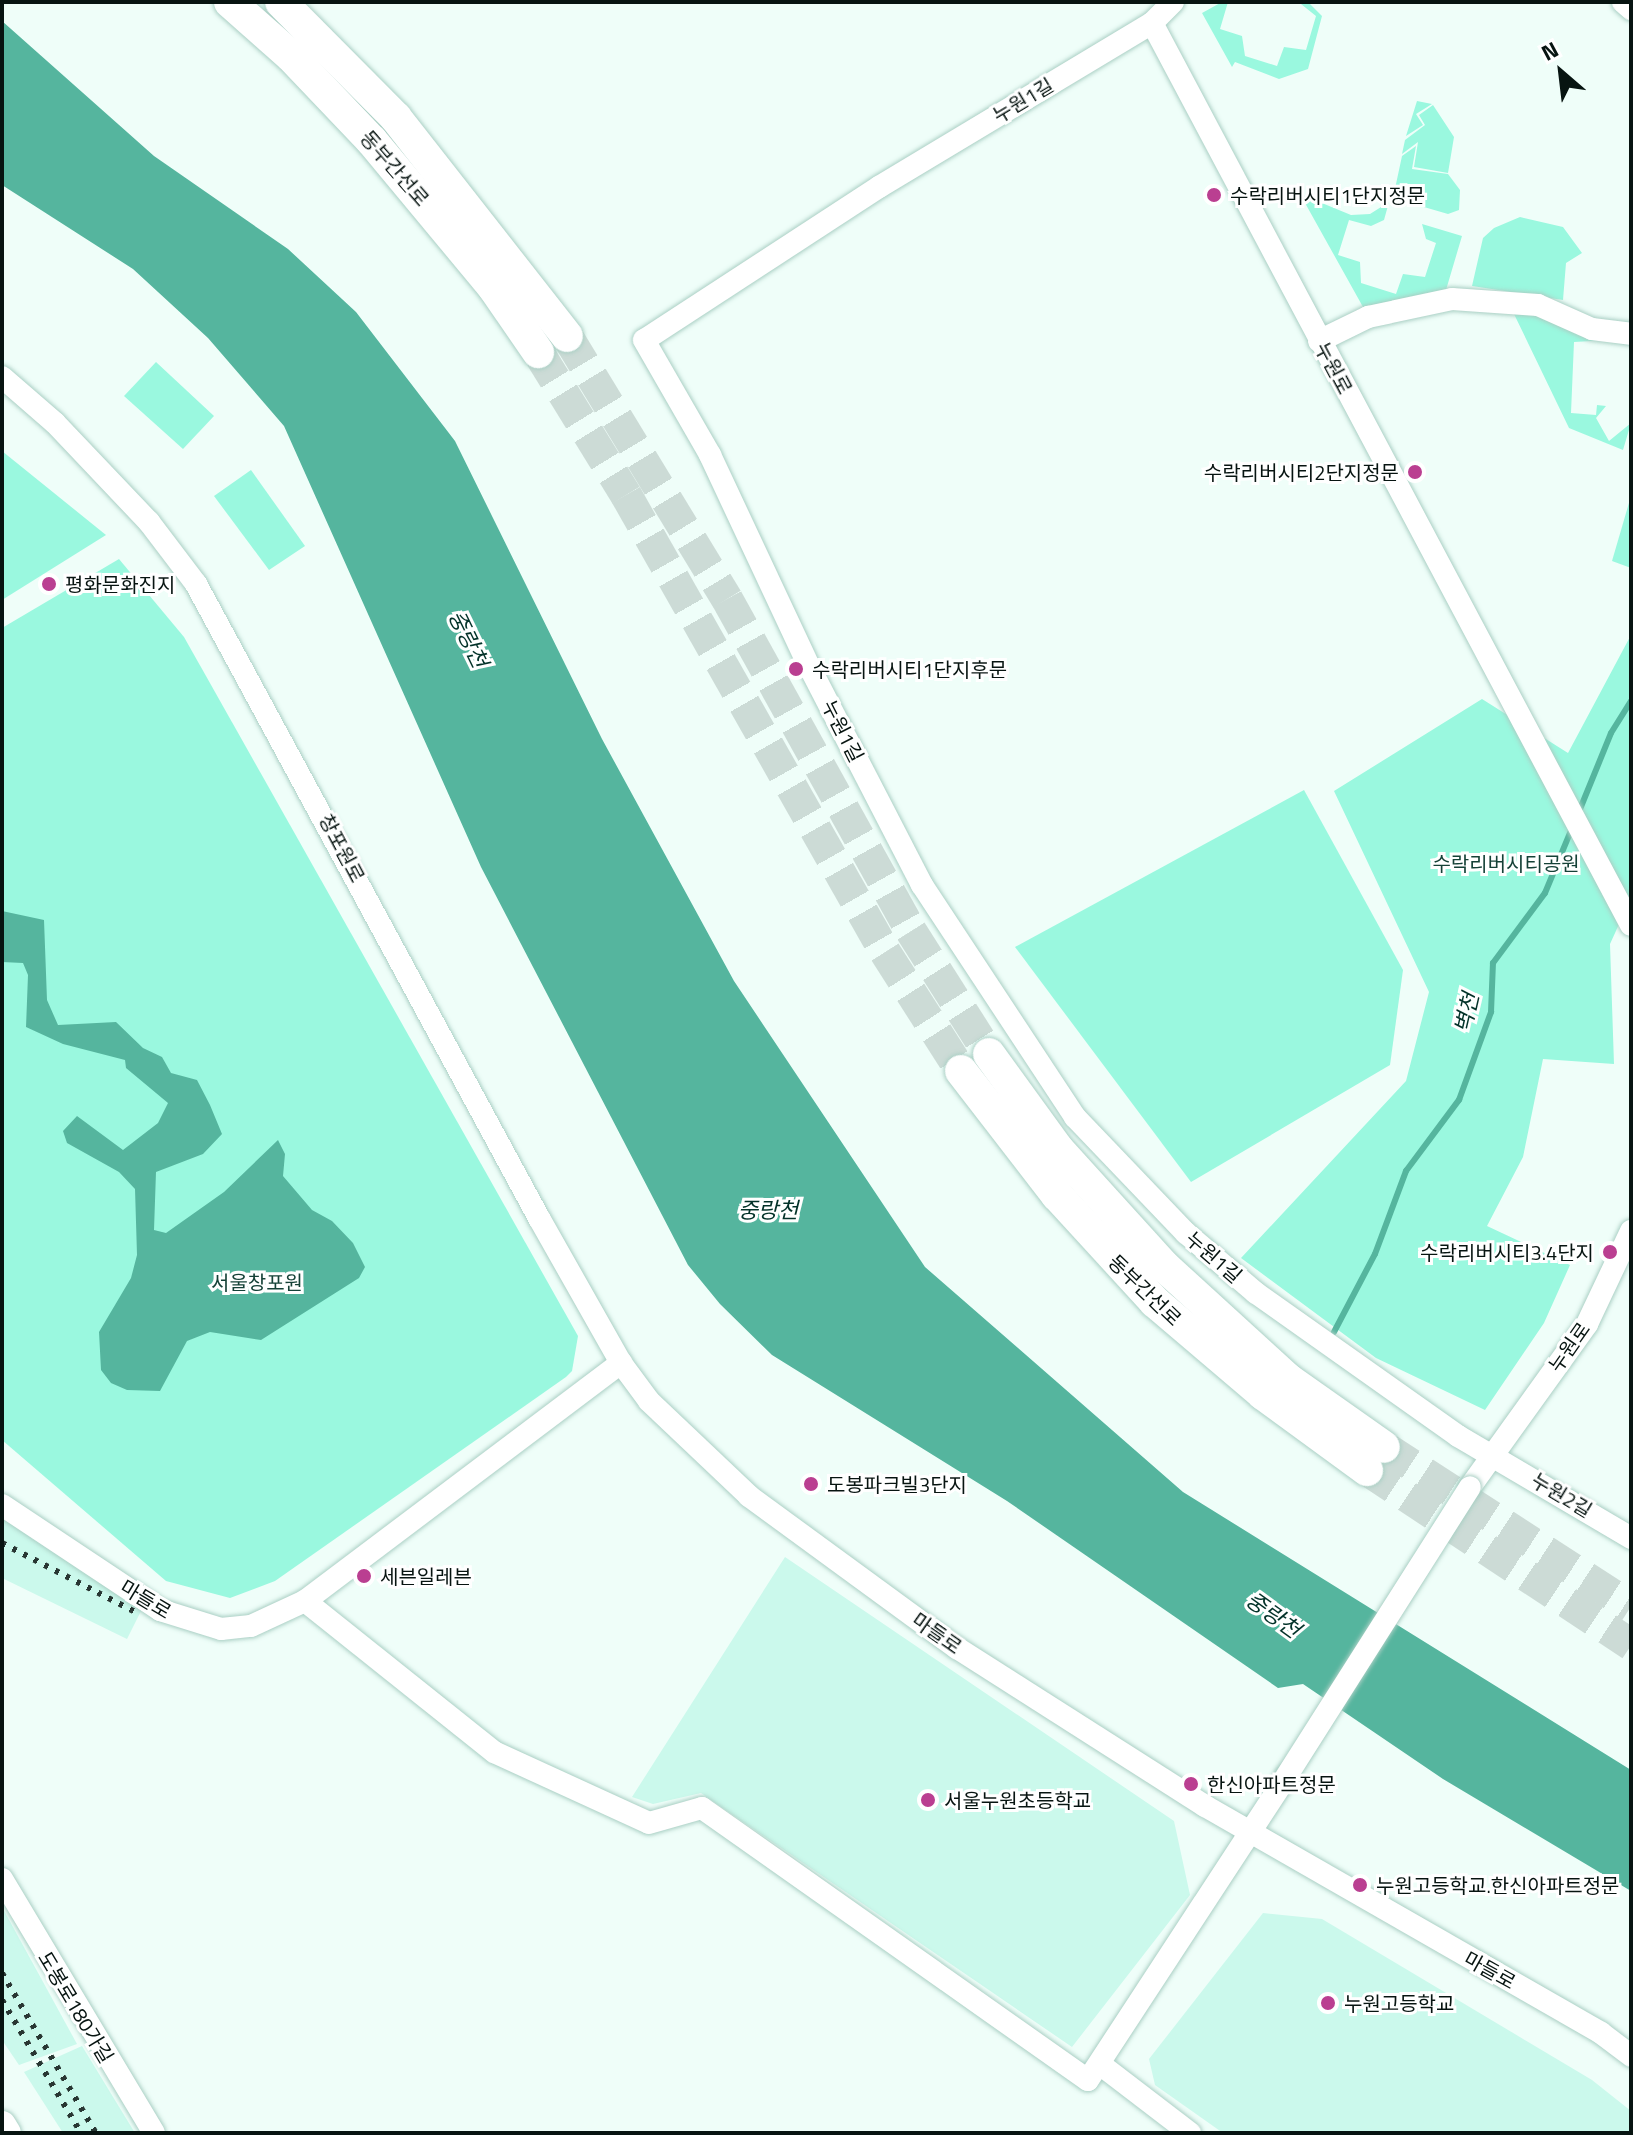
<!DOCTYPE html>
<meta charset="utf-8">
<style>
body{margin:0}
#map{position:relative;width:1633px;height:2135px;overflow:hidden;background:#effef9;font-family:"Titillium Web","Noto Sans KR",sans-serif}
div>[style]{position:absolute}
[style*='--x']{left:calc(var(--x)*1px);top:calc(var(--y)*1px);width:calc(var(--w)*1px);rotate:calc(var(--a)*1deg)}
.built>*{inset:0;background:#cbf9ec}
.green>*{inset:0;background:#9af8df}
.water>*{inset:0;background:#55b59e}
.stream>*{height:6px;margin:-3px;padding:0 3px;transform-origin:3px;border-radius:3px;background:#55b59e}
.highway-tunnel>*{height:32px;margin-top:-16px;transform-origin:0;background:repeating-linear-gradient(90deg,#ccdbd6 0 32px,transparent 0 48px)}
.roads{filter:drop-shadow(0 0 2px #aacfc4) drop-shadow(0 0 2px #aacfc4)}
.minor>*{height:22px;margin:-11px;padding:0 11px;transform-origin:11px;border-radius:11px;background:#fff}
.major>*{height:28px;margin:-14px;padding:0 14px;transform-origin:14px;border-radius:14px;background:#fff}
.highway>*{height:32px;margin:-16px;padding:0 16px;transform-origin:16px;border-radius:16px;background:#fff}
.rail>*{height:6px;margin-top:-3px;transform-origin:0;background:repeating-linear-gradient(90deg,#283632 0 4px,transparent 0 12px)}
.bridges{filter:drop-shadow(0 0 2px #aacfc4) drop-shadow(0 0 2px #aacfc4)}
.minor-bridge>*{height:22px;margin:-11px;padding:0 11px;transform-origin:11px;border-radius:11px;background:#fff}
.dots>*{width:22px;height:22px;translate:-50% -50%;box-sizing:border-box;border:4px solid #fff;border-radius:50%}
span{translate:-50% -50%;white-space:nowrap;text-align:center;line-height:1.15;-webkit-text-stroke:6px #fff;paint-order:stroke}
.street-label{font-size:20px;color:#071411}
.poi-label{font-size:20px;color:#071411}
.left{translate:0 -50%;text-align:left}
.right{translate:-100% -50%;text-align:right}
.park-label{font-size:20px;color:#154137}
.water-label{font-size:22px;color:#033229;font-style:italic}
.frame{position:absolute;inset:0;border:4px solid #071411;pointer-events:none}
.north{position:absolute;left:1521px;top:32px;width:80px;height:80px;-webkit-text-stroke:6px #fff;paint-order:stroke;rotate:332deg;font-size:22px;font-weight:700;line-height:32px;text-align:center;color:#071411}
.north::after{content:'';display:block;margin:auto;width:28px;height:36px;background:#071411;clip-path:polygon(50% 0,100% 100%,50% 72%,0 100%)}
</style>
<div id="map">
<div class="built">
<div style="clip-path:polygon(2px 1516px,144px 1605px,127px 1639px,2px 1578px)"></div>
<div style="clip-path:polygon(785px 1557px,1174px 1821px,1190px 1895px,1072px 2047px,701px 1793px,653px 1804px,632px 1797px)"></div>
<div style="clip-path:polygon(2px 1907px,77px 2044px,19px 2065px,2px 2040px)"></div>
<div style="clip-path:polygon(1263px 1913px,1322px 1919px,1592px 2080px,1631px 2111px,1631px 2133px,1223px 2133px,1155px 2085px,1149px 2059px)"></div>
<div style="clip-path:polygon(82px 2046px,135px 2133px,63px 2133px,24px 2072px)"></div>
</div>
<div class="green">
<div style="clip-path:polygon(1222px 2px,1228px 2px,1220px 29px,1242px 36px,1245px 56px,1277px 66px,1284px 47px,1306px 50px,1316px 16px,1301px 4px,1308px 2px,1322px 16px,1308px 69px,1279px 79px,1235px 62px,1232px 67px,1202px 13px)"></div>
<div style="clip-path:polygon(1417px 101px,1432px 104px,1416px 114px,1423px 125px,1406px 136px)"></div>
<div style="clip-path:polygon(1433px 105px,1454px 137px,1448px 173px,1414px 167px,1418px 142px,1402px 154px,1405px 140px,1425px 125px,1419px 115px)"></div>
<div style="clip-path:polygon(1416px 146px,1412px 169px,1448px 174px,1460px 190px,1459px 210px,1448px 214px,1393px 198px,1402px 156px)"></div>
<div style="clip-path:polygon(1300px 194px,1351px 215px,1370px 214px,1389px 202px,1384px 220px,1371px 226px,1349px 220px,1338px 255px,1360px 262px,1361px 283px,1396px 294px,1403px 274px,1425px 277px,1436px 243px,1426px 239px,1422px 224px,1462px 236px,1446px 290px,1363px 307px)"></div>
<div style="clip-path:polygon(1520px 217px,1563px 227px,1582px 253px,1566px 263px,1563px 300px,1472px 286px,1483px 238px,1494px 228px)"></div>
<div style="clip-path:polygon(1514px 314px,1534px 315px,1608px 340px,1574px 342px,1571px 413px,1596px 415px,1597px 405px,1606px 406px,1596px 418px,1609px 441px,1631px 423px,1623px 450px,1569px 428px)"></div>
<div style="clip-path:polygon(156px 362px,214px 416px,183px 449px,124px 396px)"></div>
<div style="clip-path:polygon(2px 451px,106px 535px,2px 600px)"></div>
<div style="clip-path:polygon(251px 470px,305px 546px,269px 570px,214px 496px)"></div>
<div style="clip-path:polygon(1631px 496px,1631px 568px,1612px 561px)"></div>
<div style="clip-path:polygon(119px 559px,184px 637px,578px 1336px,572px 1371px,566px 1377px,275px 1581px,230px 1598px,166px 1581px,2px 1440px,2px 628px)"></div>
<div style="clip-path:polygon(1631px 635px,1631px 898px,1610px 944px,1614px 1064px,1543px 1059px,1523px 1157px,1487px 1226px,1570px 1265px,1544px 1323px,1485px 1410px,1376px 1358px,1241px 1258px,1406px 1081px,1429px 992px,1334px 791px,1482px 699px,1568px 753px)"></div>
<div style="clip-path:polygon(1304px 790px,1403px 970px,1390px 1065px,1191px 1182px,1015px 947px)"></div>
</div>
<div class="water">
<div style="clip-path:polygon(2px 21px,154px 156px,288px 249px,356px 312px,455px 441px,602px 739px,734px 981px,925px 1267px,1183px 1492px,1631px 1770px,1631px 1891px,1443px 1779px,1303px 1684px,1278px 1688px,1007px 1501px,772px 1355px,720px 1304px,688px 1265px,481px 867px,284px 426px,208px 338px,133px 269px,2px 185px)"></div>
<div style="clip-path:polygon(2px 911px,44px 920px,47px 1000px,58px 1025px,116px 1022px,143px 1048px,162px 1057px,171px 1073px,197px 1080px,210px 1105px,222px 1134px,203px 1154px,156px 1172px,154px 1230px,166px 1233px,224px 1192px,278px 1140px,285px 1154px,283px 1176px,312px 1210px,332px 1221px,353px 1243px,365px 1267px,359px 1278px,261px 1340px,210px 1332px,187px 1341px,160px 1391px,127px 1390px,111px 1383px,101px 1370px,99px 1332px,131px 1278px,137px 1255px,135px 1189px,119px 1172px,67px 1143px,63px 1131px,77px 1116px,123px 1150px,158px 1123px,168px 1103px,126px 1068px,125px 1060px,63px 1044px,26px 1027px,28px 975px,23px 963px,2px 962px)"></div>
</div>
<div class="stream">
<div style="--x:1578;--y:814;--w:87;--a:-67.8"></div>
<div style="--x:1611;--y:733;--w:38;--a:-58"></div>
<div style="--x:1334;--y:1332;--w:88;--a:-62.3"></div>
<div style="--x:1375;--y:1254;--w:89;--a:-69.5"></div>
<div style="--x:1406;--y:1171;--w:89;--a:-53.3"></div>
<div style="--x:1459;--y:1100;--w:94;--a:-70"></div>
<div style="--x:1491;--y:1012;--w:49;--a:-87.7"></div>
<div style="--x:1493;--y:963;--w:87;--a:-53.4"></div>
<div style="--x:1545;--y:893;--w:70;--a:-67.4"></div>
</div>
<div class="highway-tunnel">
<div style="--x:567;--y:336;--w:308;--a:58.7"></div>
<div style="--x:727;--y:599;--w:380;--a:61"></div>
<div style="--x:911;--y:931;--w:146;--a:57.6"></div>
<div style="--x:538;--y:352;--w:168;--a:58.4"></div>
<div style="--x:626;--y:495;--w:525;--a:60.46"></div>
<div style="--x:885;--y:952;--w:141;--a:57.4"></div>
<div style="--x:1384;--y:1447;--w:294;--a:32.9"></div>
<div style="--x:1367;--y:1470;--w:317;--a:33.5"></div>
</div>
<div class="roads">
<div class="minor">
<div style="--x:1173;--y:2;--w:30;--a:135"></div>
<div style="--x:1152;--y:23;--w:318;--a:149"></div>
<div style="--x:879;--y:187;--w:280;--a:146.9"></div>
<div style="--x:644;--y:340;--w:133;--a:60.1"></div>
<div style="--x:710;--y:455;--w:235;--a:64.9"></div>
<div style="--x:810;--y:668;--w:244;--a:62.7"></div>
<div style="--x:922;--y:885;--w:278;--a:56.6"></div>
<div style="--x:1075;--y:1117;--w:161;--a:46.3"></div>
<div style="--x:1186;--y:1233;--w:92;--a:40.6"></div>
<div style="--x:1256;--y:1293;--w:247;--a:35.3"></div>
<div style="--x:1458;--y:1436;--w:201;--a:30.5"></div>
<div style="--x:1623;--y:2;--w:11;--a:41"></div>
<div style="--x:1152;--y:23;--w:1021;--a:62.03"></div>
<div style="--x:1319;--y:341;--w:55;--a:-26.1"></div>
<div style="--x:1368;--y:317;--w:86;--a:-12.1"></div>
<div style="--x:1452;--y:299;--w:86;--a:4"></div>
<div style="--x:1538;--y:305;--w:59;--a:24"></div>
<div style="--x:1592;--y:329;--w:39;--a:7"></div>
<div style="--x:2;--y:377;--w:70;--a:41"></div>
<div style="--x:55;--y:423;--w:137;--a:46.5"></div>
<div style="--x:149;--y:522;--w:78;--a:52.8"></div>
<div style="--x:196;--y:584;--w:721;--a:61.59"></div>
<div style="--x:539;--y:1218;--w:167;--a:60.5"></div>
<div style="--x:621;--y:1363;--w:47;--a:53.6"></div>
<div style="--x:649;--y:1401;--w:138;--a:43.5"></div>
<div style="--x:749;--y:1496;--w:258;--a:36.2"></div>
<div style="--x:957;--y:1648;--w:294;--a:32.5"></div>
<div style="--x:1205;--y:1806;--w:456;--a:29.8"></div>
<div style="--x:1601;--y:2033;--w:38;--a:37"></div>
<div style="--x:1470;--y:1487;--w:201;--a:-54.3"></div>
<div style="--x:1587;--y:1324;--w:103;--a:-64.7"></div>
<div style="--x:2;--y:1505;--w:190;--a:33.6"></div>
<div style="--x:160;--y:1610;--w:64;--a:17.3"></div>
<div style="--x:221;--y:1629;--w:30;--a:-6"></div>
<div style="--x:251;--y:1626;--w:60;--a:-24.8"></div>
<div style="--x:305;--y:1601;--w:396;--a:-37"></div>
<div style="--x:305;--y:1601;--w:242;--a:38.6"></div>
<div style="--x:494;--y:1752;--w:170;--a:24.6"></div>
<div style="--x:649;--y:1823;--w:55;--a:-15.8"></div>
<div style="--x:702;--y:1808;--w:472;--a:35.2"></div>
<div style="--x:1088;--y:2080;--w:362;--a:-56.8"></div>
<div style="--x:2;--y:1879;--w:296;--a:59.1"></div>
<div style="--x:1101;--y:2065;--w:112;--a:37.4"></div>
</div>
<div class="major">
<div style="--x:2;--y:2125;--w:9;--a:58"></div>
</div>
<div class="highway">
<div style="--x:230;--y:2;--w:81;--a:41.5"></div>
<div style="--x:291;--y:56;--w:117;--a:46.4"></div>
<div style="--x:372;--y:141;--w:191;--a:50.3"></div>
<div style="--x:494;--y:288;--w:78;--a:55.5"></div>
<div style="--x:281;--y:2;--w:163;--a:45.2"></div>
<div style="--x:396;--y:118;--w:277;--a:51.9"></div>
<div style="--x:989;--y:1054;--w:116;--a:54.1"></div>
<div style="--x:1057;--y:1148;--w:159;--a:47.8"></div>
<div style="--x:1164;--y:1266;--w:169;--a:42.4"></div>
<div style="--x:1289;--y:1380;--w:116;--a:35.2"></div>
<div style="--x:961;--y:1071;--w:157;--a:52.3"></div>
<div style="--x:1057;--y:1195;--w:145;--a:47.5"></div>
<div style="--x:1155;--y:1302;--w:142;--a:40.4"></div>
<div style="--x:1263;--y:1394;--w:129;--a:36.2"></div>
</div>
</div>
<div class="rail">
<div style="--x:2;--y:1543;--w:152;--a:27.4"></div>
<div style="--x:2;--y:1973;--w:186;--a:59.6"></div>
<div style="--x:2;--y:2000;--w:155;--a:59.3"></div>
</div>
<div class="bridges">
<div class="minor-bridge">
<div style="--x:1286;--y:1777;--w:343;--a:-57.6"></div>
</div>
</div>
<div class="dots">
<div style="left:1214px;top:195px;background:#ba3f91"></div>
<div style="left:1415px;top:472px;background:#ba3f91"></div>
<div style="left:49px;top:584px;background:#ba3f91"></div>
<div style="left:796px;top:669px;background:#ba3f91"></div>
<div style="left:1610px;top:1252px;background:#ba3f91"></div>
<div style="left:811px;top:1484px;background:#ba3f91"></div>
<div style="left:364px;top:1576px;background:#ba3f91"></div>
<div style="left:1191px;top:1784px;background:#ba3f91"></div>
<div style="left:928px;top:1800px;background:#ba3f91"></div>
<div style="left:1360px;top:1885px;background:#ba3f91"></div>
<div style="left:1328px;top:2003px;background:#ba3f91"></div>
</div>
<div class="street-label">
<span style="left:1023px;top:100px;rotate:-31deg">누원1길</span>
<span style="left:395px;top:168px;rotate:49deg">동부간선로</span>
<span style="left:1334px;top:368px;rotate:62deg">누원로</span>
<span style="left:843px;top:731px;rotate:63deg">누원1길</span>
<span style="left:342px;top:848px;rotate:62deg">창포원로</span>
<span style="left:1214px;top:1257px;rotate:41deg">누원1길</span>
<span style="left:1145px;top:1290px;rotate:44deg">동부간선로</span>
<span style="left:1569px;top:1347px;rotate:-55deg">누원로</span>
<span style="left:1562px;top:1495px;rotate:31deg">누원2길</span>
<span style="left:146px;top:1599px;rotate:31deg">마들로</span>
<span style="left:937px;top:1633px;rotate:35deg">마들로</span>
<span style="left:1490px;top:1970px;rotate:29deg">마들로</span>
<span style="left:76px;top:2007px;rotate:59deg">도봉로180가길</span>
</div>
<div class="poi-label">
<span class="left" style="left:1230px;top:195px">수락리버시티1단지정문</span>
<span class="right" style="left:1399px;top:472px">수락리버시티2단지정문</span>
<span class="left" style="left:65px;top:584px">평화문화진지</span>
<span class="left" style="left:812px;top:669px">수락리버시티1단지후문</span>
<span class="right" style="left:1594px;top:1252px">수락리버시티3.4단지</span>
<span class="left" style="left:827px;top:1484px">도봉파크빌3단지</span>
<span class="left" style="left:380px;top:1576px">세븐일레븐</span>
<span class="left" style="left:1207px;top:1784px">한신아파트정문</span>
<span class="left" style="left:944px;top:1800px">서울누원초등학교</span>
<span class="left" style="left:1376px;top:1885px">누원고등학교.한신아파트정문</span>
<span class="left" style="left:1344px;top:2003px">누원고등학교</span>
</div>
<div class="park-label">
<span style="left:1506px;top:863px">수락리버시티공원</span>
<span style="left:257px;top:1282px">서울창포원</span>
</div>
<div class="water-label">
<span style="left:468px;top:639px;rotate:64deg">중랑천</span>
<span style="left:1467px;top:1013px;rotate:-77deg">벽천</span>
<span style="left:768px;top:1211px">중랑천</span>
<span style="left:1273px;top:1615px;rotate:36deg">중랑천</span>
</div>
<div class="frame"></div>
<div class="north">N</div>
</div>
